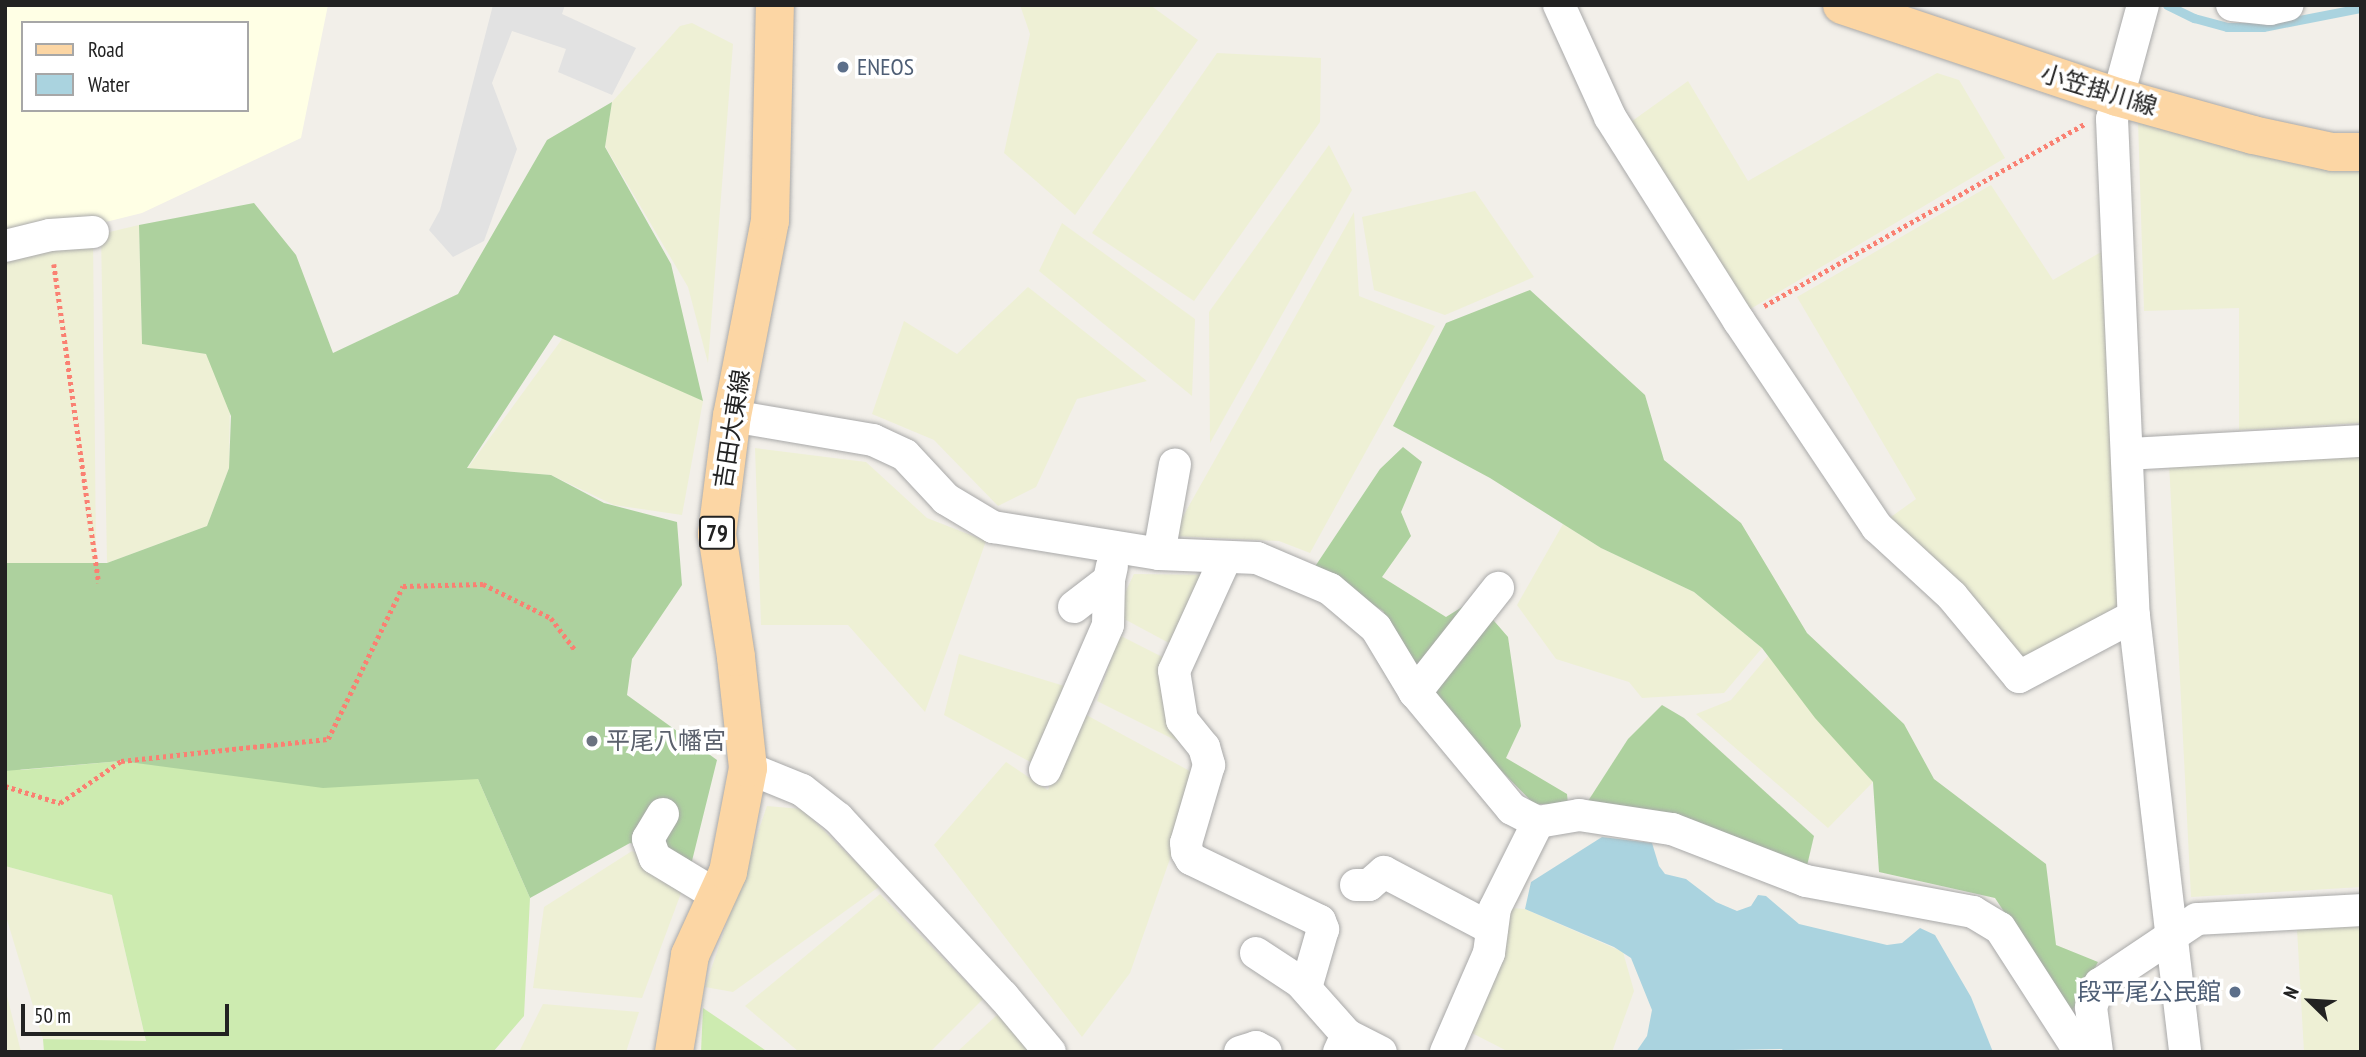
<!DOCTYPE html>
<meta charset="utf-8">
<style>
body{margin:0}
#map{position:relative;width:2366px;height:1057px;overflow:hidden;background:#f2efe9;font-family:"PT Sans Narrow","Noto Sans JP",sans-serif}
div>[style]{position:absolute}
[style*='--x']{left:calc(var(--x)*1px);top:calc(var(--y)*1px);width:calc(var(--w)*1px);rotate:calc(var(--a)*1deg)}
.education>*{inset:0;background:#ffffe5}
.farmland>*{inset:0;background:#eef0d5}
.grass>*{inset:0;background:#cdebb0}
.forest>*{inset:0;background:#add19e}
.parking>*{inset:0;background:#e2e2e2}
.water>*{inset:0;background:#aad3df}
.stream>*{height:9px;margin:-4.5px;padding:0 4.5px;transform-origin:4.5px;border-radius:4.5px;background:#aad3df}
.path>*{height:4.5px;margin-top:-2.25px;transform-origin:0;background:repeating-linear-gradient(90deg,#fa8072 0 3.5px,transparent 0 7px)}
.roads{filter:drop-shadow(0 0 2px #a9a9a9) drop-shadow(0 0 2px #a9a9a9)}
.minor>*{height:32px;margin:-16px;padding:0 16px;transform-origin:16px;border-radius:16px;background:#fff}
.major>*{height:38px;margin:-19px;padding:0 19px;transform-origin:19px;border-radius:19px;background:#fcd6a4}
.dots>*{width:19px;height:19px;translate:-50% -50%;box-sizing:border-box;border:4px solid #fff;border-radius:50%}
span{translate:-50% -50%;white-space:nowrap;text-align:center;line-height:1.15;-webkit-text-stroke:7px #fff;paint-order:stroke}
.shield-label span{padding:2px 5px;background:#fff;border:2px solid;border-radius:5px;-webkit-text-stroke-width:0}
.shield-label{font-size:23px;color:#222;font-weight:700}
.service-label{font-size:24px;color:#4e5e75}
.left{translate:0 -50%;text-align:left}
.right{translate:-100% -50%;text-align:right}
.street-label{font-size:24px;color:#222}
.worship-label{font-size:24px;color:#5b616d}
.frame{position:absolute;inset:0;border:7px solid #222;pointer-events:none}
.legend{position:absolute;left:21px;top:21px;width:228px;height:91px;box-sizing:border-box;background:#fff;border:2px solid #a7a7a7;margin:0;padding:9px 12px;list-style:none;font-size:21px;color:#222}
.legend li{display:flex;align-items:center;gap:14px;height:35px}
.legend b{width:35px;border:2px solid #a7a7a7}
.north{position:absolute;left:2275px;top:966px;width:70px;height:70px;-webkit-text-stroke:5px #fff;paint-order:stroke;rotate:294deg;font-size:19px;font-weight:700;line-height:28px;text-align:center;color:#222}
.north::after{content:'';display:block;margin:auto;width:24px;height:32px;background:#222;clip-path:polygon(50% 0,100% 100%,50% 72%,0 100%)}
.scale{position:absolute;left:21px;top:1004px;width:208px;height:32px;box-sizing:border-box;border:4px solid #222;border-top:0;padding-left:9px;font-size:21px;line-height:24px;white-space:nowrap;color:#222;-webkit-text-stroke:5px #fff;paint-order:stroke}
</style>
<div id="map">
<div class="education">
<div style="clip-path:polygon(evenodd,5px 5px,328px 5px,301px 138px,142px 213px,5px 247px,5px 5px,23px 23px,247px 23px,247px 110px,23px 110px,23px 23px)"></div>
</div>
<div class="farmland">
<div style="clip-path:polygon(1020px 5px,1150px 5px,1198px 40px,1075px 215px,1004px 153px,1030px 34px)"></div>
<div style="clip-path:polygon(692px 23px,733px 44px,708px 363px,688px 287px,605px 146px,612px 102px,680px 26px)"></div>
<div style="clip-path:polygon(1217px 53px,1321px 58px,1320px 122px,1194px 301px,1092px 233px)"></div>
<div style="clip-path:polygon(1937px 73px,1959px 80px,2005px 158px,1747px 311px,1628px 124px,1688px 81px,1748px 181px)"></div>
<div style="clip-path:polygon(2138px 120px,2361px 162px,2361px 423px,2239px 430px,2239px 308px,2144px 311px)"></div>
<div style="clip-path:polygon(1329px 145px,1352px 190px,1210px 443px,1209px 312px)"></div>
<div style="clip-path:polygon(1991px 185px,2053px 280px,2101px 252px,2118px 607px,2022px 661px,1888px 519px,1916px 499px,1797px 297px)"></div>
<div style="clip-path:polygon(1475px 191px,1534px 277px,1445px 315px,1374px 290px,1362px 217px)"></div>
<div style="clip-path:polygon(1354px 212px,1359px 296px,1435px 326px,1310px 553px,1279px 541px,1172px 536px)"></div>
<div style="clip-path:polygon(1062px 223px,1195px 319px,1192px 396px,1039px 271px)"></div>
<div style="clip-path:polygon(139px 225px,142px 343px,206px 354px,230px 400px,229px 468px,207px 526px,107px 563px,101px 234px)"></div>
<div style="clip-path:polygon(93px 232px,96px 564px,5px 563px,5px 244px)"></div>
<div style="clip-path:polygon(1028px 287px,1147px 381px,1077px 399px,1036px 487px,998px 506px,934px 440px,872px 414px,904px 321px,957px 354px)"></div>
<div style="clip-path:polygon(565px 335px,703px 401px,682px 515px,614px 505px,551px 475px,467px 469px)"></div>
<div style="clip-path:polygon(755px 448px,866px 462px,927px 518px,986px 541px,925px 712px,848px 625px,761px 625px)"></div>
<div style="clip-path:polygon(2361px 448px,2361px 887px,2191px 897px,2169px 462px)"></div>
<div style="clip-path:polygon(1563px 524px,1601px 548px,1694px 592px,1762px 648px,1724px 693px,1642px 698px,1629px 682px,1556px 659px,1517px 605px)"></div>
<div style="clip-path:polygon(1134px 574px,1217px 575px,1182px 650px,1115px 614px)"></div>
<div style="clip-path:polygon(1119px 635px,1182px 667px,1207px 756px,1097px 701px)"></div>
<div style="clip-path:polygon(959px 654px,1074px 689px,1045px 770px,944px 715px)"></div>
<div style="clip-path:polygon(1768px 656px,1873px 782px,1828px 828px,1696px 714px,1731px 700px)"></div>
<div style="clip-path:polygon(1079px 711px,1199px 776px,1130px 973px,1082px 1037px,934px 845px,1006px 762px,1048px 790px)"></div>
<div style="clip-path:polygon(767px 806px,802px 809px,880px 886px,733px 992px,705px 987px)"></div>
<div style="clip-path:polygon(632px 851px,687px 877px,642px 998px,533px 988px,544px 907px)"></div>
<div style="clip-path:polygon(5px 866px,112px 895px,146px 1042px,43px 1039px,5px 913px)"></div>
<div style="clip-path:polygon(880px 894px,983px 999px,930px 1052px,799px 1052px,745px 1006px)"></div>
<div style="clip-path:polygon(1511px 908px,1525px 909px,1623px 952px,1634px 991px,1612px 1052px,1509px 1052px,1468px 1031px,1502px 963px)"></div>
<div style="clip-path:polygon(2361px 926px,2361px 1052px,2304px 1052px,2297px 929px)"></div>
<div style="clip-path:polygon(5px 988px,21px 1052px,5px 1052px)"></div>
<div style="clip-path:polygon(543px 1004px,639px 1012px,626px 1052px,519px 1052px)"></div>
<div style="clip-path:polygon(998px 1014px,1031px 1052px,957px 1052px)"></div>
</div>
<div class="grass">
<div style="clip-path:polygon(5px 758px,21px 770px,121px 761px,478px 779px,530px 898px,524px 1016px,493px 1052px,44px 1052px,43px 1039px,146px 1041px,112px 895px,5px 866px)"></div>
<div style="clip-path:polygon(703px 1008px,768px 1052px,701px 1052px)"></div>
</div>
<div class="forest">
<div style="clip-path:polygon(612px 102px,605px 147px,671px 264px,703px 401px,554px 335px,467px 468px,551px 475px,604px 503px,677px 522px,682px 585px,632px 659px,627px 695px,717px 760px,690px 869px,648px 848px,630px 843px,530px 898px,478px 779px,323px 788px,121px 761px,5px 771px,5px 563px,107px 563px,207px 526px,229px 468px,231px 416px,206px 354px,142px 344px,139px 225px,254px 203px,296px 255px,333px 353px,458px 294px,547px 140px)"></div>
<div style="clip-path:polygon(1530px 290px,1645px 395px,1664px 460px,1741px 523px,1807px 633px,1904px 724px,1934px 779px,2046px 864px,2056px 945px,2098px 962px,2071px 1013px,1995px 898px,1879px 872px,1873px 782px,1815px 718px,1762px 648px,1694px 592px,1601px 548px,1490px 478px,1393px 426px,1446px 323px)"></div>
<div style="clip-path:polygon(1403px 447px,1422px 462px,1401px 512px,1411px 536px,1382px 577px,1446px 617px,1475px 599px,1508px 637px,1521px 726px,1506px 758px,1567px 794px,1568px 804px,1534px 804px,1476px 745px,1431px 692px,1383px 611px,1314px 568px,1380px 469px)"></div>
<div style="clip-path:polygon(1662px 705px,1684px 718px,1814px 836px,1806px 870px,1579px 815px,1628px 739px)"></div>
</div>
<div class="parking">
<div style="clip-path:polygon(493px 5px,565px 5px,562px 14px,636px 48px,612px 95px,558px 72px,566px 49px,512px 31px,492px 83px,517px 149px,484px 241px,453px 257px,429px 230px,440px 210px)"></div>
</div>
<div class="water">
<div style="clip-path:polygon(1602px 837px,1652px 843px,1659px 866px,1665px 874px,1686px 879px,1716px 902px,1737px 911px,1751px 906px,1758px 895px,1766px 896px,1799px 924px,1887px 945px,1902px 943px,1920px 928px,1935px 935px,1971px 997px,1993px 1052px,1784px 1052px,1782px 1049px,1636px 1052px,1647px 1036px,1652px 1010px,1631px 958px,1614px 947px,1525px 909px,1531px 882px)"></div>
</div>
<div class="stream">
<div style="--x:2167;--y:5;--w:30;--a:26"></div>
<div style="--x:2194;--y:18;--w:34;--a:15"></div>
<div style="--x:2227;--y:27;--w:36;--a:0"></div>
<div style="--x:2263;--y:27;--w:100;--a:-11"></div>
</div>
<div class="path">
<div style="--x:54;--y:264;--w:322;--a:82"></div>
<div style="--x:1764;--y:306;--w:369;--a:-29.6"></div>
<div style="--x:5;--y:786;--w:58;--a:17.2"></div>
<div style="--x:60;--y:803;--w:74;--a:-34.5"></div>
<div style="--x:121;--y:761;--w:208;--a:-6.1"></div>
<div style="--x:328;--y:739;--w:170;--a:-63.9"></div>
<div style="--x:403;--y:586;--w:80;--a:-1.4"></div>
<div style="--x:483;--y:584;--w:76;--a:26.6"></div>
<div style="--x:551;--y:618;--w:40;--a:53"></div>
</div>
<div class="roads">
<div class="minor">
<div style="--x:1559;--y:5;--w:123;--a:65.5"></div>
<div style="--x:1610;--y:117;--w:241;--a:57.7"></div>
<div style="--x:1739;--y:321;--w:248;--a:56.2"></div>
<div style="--x:1877;--y:527;--w:102;--a:42.6"></div>
<div style="--x:1952;--y:596;--w:105;--a:50.4"></div>
<div style="--x:2019;--y:677;--w:130;--a:-27.9"></div>
<div style="--x:2143;--y:5;--w:118;--a:105.2"></div>
<div style="--x:2112;--y:119;--w:497;--a:87.5"></div>
<div style="--x:2134;--y:616;--w:439;--a:83.3"></div>
<div style="--x:2232;--y:5;--w:38;--a:6"></div>
<div style="--x:2270;--y:9;--w:18;--a:-13"></div>
<div style="--x:5;--y:246;--w:46;--a:-13.7"></div>
<div style="--x:50;--y:235;--w:43;--a:-4"></div>
<div style="--x:732;--y:416;--w:143;--a:9.7"></div>
<div style="--x:873;--y:440;--w:35;--a:25"></div>
<div style="--x:905;--y:455;--w:60;--a:47"></div>
<div style="--x:946;--y:499;--w:55;--a:30.8"></div>
<div style="--x:993;--y:527;--w:168;--a:9.2"></div>
<div style="--x:1159;--y:554;--w:98;--a:2.3"></div>
<div style="--x:1257;--y:558;--w:79;--a:23"></div>
<div style="--x:1330;--y:589;--w:60;--a:40.3"></div>
<div style="--x:1376;--y:628;--w:74;--a:58.9"></div>
<div style="--x:1414;--y:691;--w:153;--a:50.3"></div>
<div style="--x:1512;--y:809;--w:29;--a:27"></div>
<div style="--x:1538;--y:822;--w:42;--a:-9.7"></div>
<div style="--x:1579;--y:815;--w:94;--a:8.6"></div>
<div style="--x:1672;--y:829;--w:144;--a:21.2"></div>
<div style="--x:1806;--y:881;--w:170;--a:10.5"></div>
<div style="--x:1973;--y:912;--w:31;--a:31"></div>
<div style="--x:2000;--y:928;--w:148;--a:57.2"></div>
<div style="--x:2128;--y:454;--w:233;--a:-3.2"></div>
<div style="--x:1159;--y:554;--w:91;--a:-79.9"></div>
<div style="--x:1226;--y:557;--w:125;--a:114.5"></div>
<div style="--x:1174;--y:671;--w:50;--a:80.7"></div>
<div style="--x:1182;--y:720;--w:35;--a:51"></div>
<div style="--x:1204;--y:747;--w:19;--a:74"></div>
<div style="--x:1209;--y:765;--w:81;--a:106.4"></div>
<div style="--x:1186;--y:843;--w:9;--a:84"></div>
<div style="--x:1187;--y:852;--w:8;--a:60"></div>
<div style="--x:1191;--y:859;--w:143;--a:25.7"></div>
<div style="--x:1320;--y:921;--w:9;--a:69"></div>
<div style="--x:1323;--y:929;--w:61;--a:106.1"></div>
<div style="--x:1074;--y:607;--w:44;--a:-37.6"></div>
<div style="--x:1109;--y:580;--w:14;--a:-78"></div>
<div style="--x:1415;--y:693;--w:134;--a:-51.7"></div>
<div style="--x:748;--y:768;--w:58;--a:22.2"></div>
<div style="--x:802;--y:790;--w:46;--a:37.9"></div>
<div style="--x:838;--y:818;--w:243;--a:47.2"></div>
<div style="--x:1003;--y:996;--w:73;--a:50"></div>
<div style="--x:1045;--y:770;--w:158;--a:-66.5"></div>
<div style="--x:1108;--y:625;--w:45;--a:-88.7"></div>
<div style="--x:663;--y:814;--w:29;--a:121"></div>
<div style="--x:648;--y:839;--w:20;--a:70"></div>
<div style="--x:655;--y:858;--w:71;--a:31.2"></div>
<div style="--x:1356;--y:885;--w:13;--a:0"></div>
<div style="--x:1369;--y:885;--w:20;--a:-41"></div>
<div style="--x:1384;--y:872;--w:122;--a:27.8"></div>
<div style="--x:1256;--y:953;--w:53;--a:33.4"></div>
<div style="--x:1300;--y:982;--w:71;--a:48.4"></div>
<div style="--x:1240;--y:1052;--w:17;--a:-17"></div>
<div style="--x:1256;--y:1047;--w:11;--a:27"></div>
<div style="--x:1339;--y:1052;--w:19;--a:-65"></div>
<div style="--x:1347;--y:1035;--w:38;--a:27"></div>
<div style="--x:1446;--y:1052;--w:108;--a:-66.5"></div>
<div style="--x:1489;--y:953;--w:45;--a:-82.4"></div>
<div style="--x:1495;--y:908;--w:96;--a:-63.4"></div>
<div style="--x:2097;--y:1052;--w:45;--a:-97.6"></div>
<div style="--x:2091;--y:1007;--w:25;--a:-69"></div>
<div style="--x:2100;--y:984;--w:117;--a:-33.8"></div>
<div style="--x:2197;--y:919;--w:164;--a:-3.1"></div>
</div>
<div class="major">
<div style="--x:1842;--y:5;--w:290;--a:18.5"></div>
<div style="--x:2117;--y:97;--w:141;--a:15.6"></div>
<div style="--x:2253;--y:135;--w:81;--a:12.1"></div>
<div style="--x:2332;--y:152;--w:29;--a:0"></div>
<div style="--x:674;--y:1052;--w:98;--a:-80.6"></div>
<div style="--x:690;--y:955;--w:91;--a:-65.4"></div>
<div style="--x:728;--y:872;--w:106;--a:-79.1"></div>
<div style="--x:748;--y:768;--w:112;--a:-96.2"></div>
<div style="--x:736;--y:657;--w:124;--a:-98.8"></div>
<div style="--x:717;--y:534;--w:119;--a:-82.8"></div>
<div style="--x:732;--y:416;--w:199;--a:-79"></div>
<div style="--x:770;--y:221;--w:216;--a:-88.7"></div>
</div>
</div>
<div class="dots">
<div style="left:843px;top:67px;background:#5c6f8a"></div>
<div style="left:592px;top:741px;background:#6b7280"></div>
<div style="left:2235px;top:992px;background:#5c6f8a"></div>
</div>
<div class="shield-label">
<span style="left:717px;top:533px">79</span>
</div>
<div class="service-label">
<span class="left" style="left:857px;top:67px">ENEOS</span>
<span class="right" style="left:2221px;top:992px">段平尾公民館</span>
</div>
<div class="street-label">
<span style="left:2099px;top:90px;rotate:17deg">小笠掛川線</span>
<span style="left:732px;top:429px;rotate:-81deg">吉田大東線</span>
</div>
<div class="worship-label">
<span class="left" style="left:606px;top:741px">平尾八幡宮</span>
</div>
<div class="frame"></div>
<ul class="legend">
<li><b style="height:9px;background:#fcd6a4"></b>Road</li>
<li><b style="height:19px;background:#aad3df"></b>Water</li>
</ul>
<div class="north">N</div>
<div class="scale">50 m</div>
</div>
